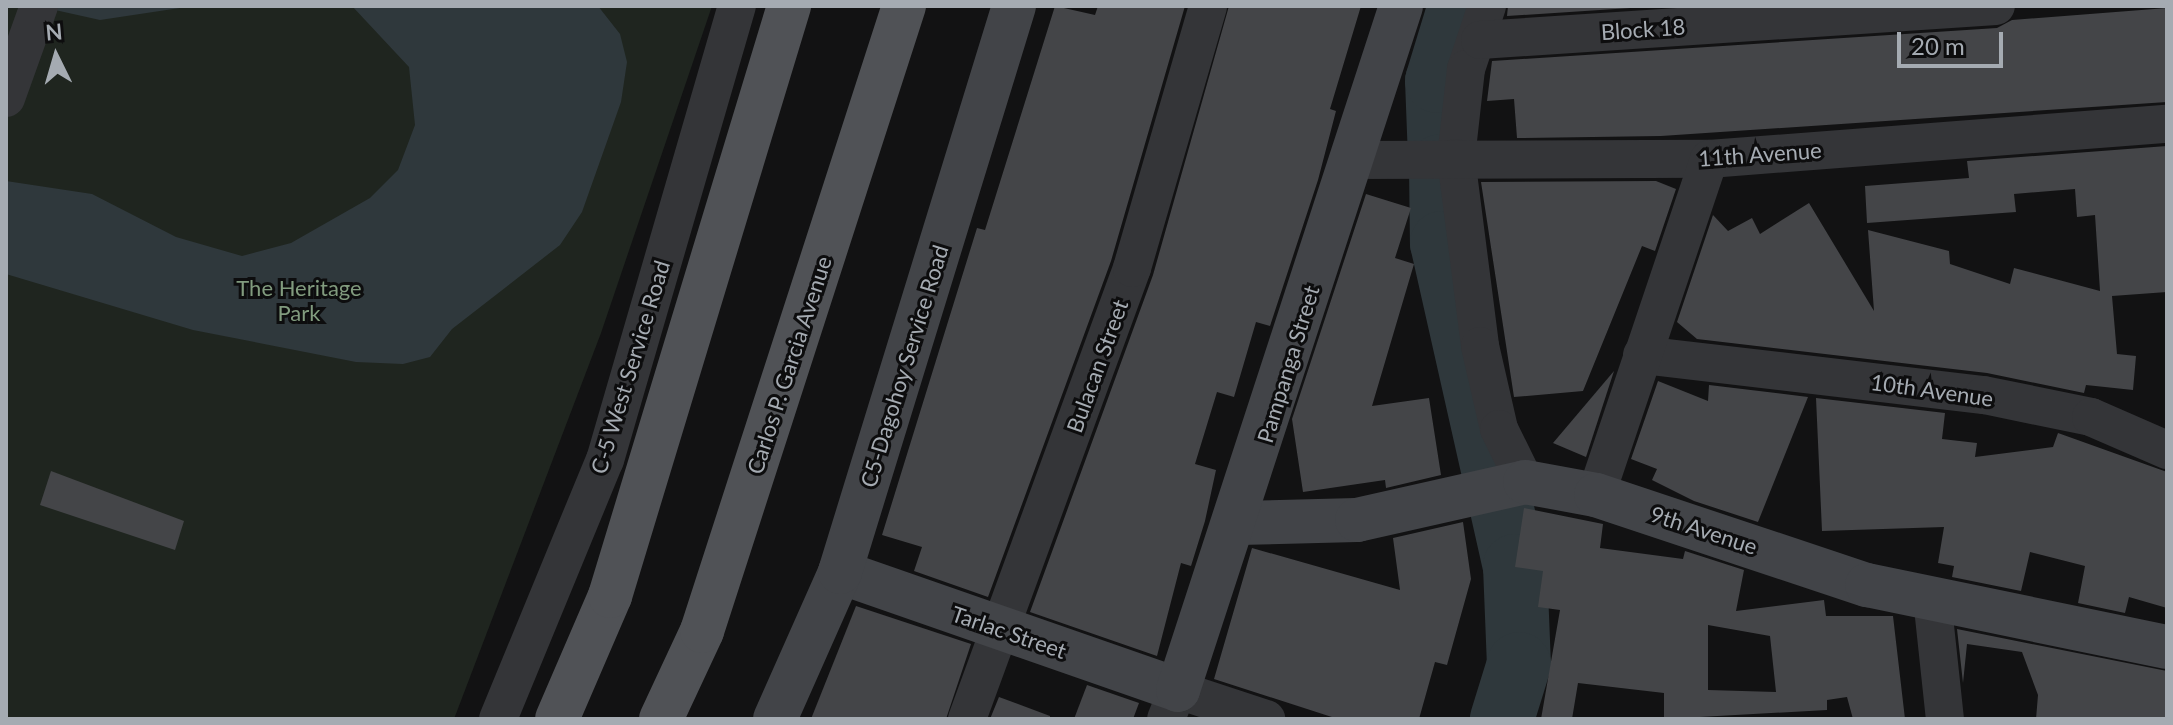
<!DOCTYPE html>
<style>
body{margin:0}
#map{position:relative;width:2173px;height:725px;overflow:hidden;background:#121213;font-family:Lato,sans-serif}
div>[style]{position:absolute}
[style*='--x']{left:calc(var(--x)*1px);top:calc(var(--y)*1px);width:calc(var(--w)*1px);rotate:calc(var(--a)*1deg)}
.green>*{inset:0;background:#1f251f}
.water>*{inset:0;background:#2f383c}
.river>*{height:64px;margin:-32px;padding:0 32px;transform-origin:32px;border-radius:32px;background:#2f383c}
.building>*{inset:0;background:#444548}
.street>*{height:38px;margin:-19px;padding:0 19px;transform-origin:19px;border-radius:19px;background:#343538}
.secondary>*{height:44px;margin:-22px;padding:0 22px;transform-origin:22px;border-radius:22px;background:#424448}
.primary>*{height:44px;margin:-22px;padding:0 22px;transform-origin:22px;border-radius:22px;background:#505256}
span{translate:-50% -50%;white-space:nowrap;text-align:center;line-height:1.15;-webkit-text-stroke:6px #0d0d0e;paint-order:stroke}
.street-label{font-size:22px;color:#a5abb2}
.park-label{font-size:22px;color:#819b7e}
.frame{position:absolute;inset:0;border:8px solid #a5abb2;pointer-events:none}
.north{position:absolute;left:16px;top:16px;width:80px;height:80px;-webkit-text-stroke:6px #0d0d0e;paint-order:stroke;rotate:355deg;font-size:22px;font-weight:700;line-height:32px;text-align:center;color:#a5abb2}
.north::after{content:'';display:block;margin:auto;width:28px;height:36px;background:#a5abb2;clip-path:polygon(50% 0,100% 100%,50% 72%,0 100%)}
.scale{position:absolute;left:1897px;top:32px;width:106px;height:36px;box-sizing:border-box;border:4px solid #a5abb2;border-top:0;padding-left:10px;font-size:24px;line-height:28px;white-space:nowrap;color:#a5abb2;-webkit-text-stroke:6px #0d0d0e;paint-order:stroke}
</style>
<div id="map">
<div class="green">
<div style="clip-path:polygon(6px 6px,712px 6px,601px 333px,454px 719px,6px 719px)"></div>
</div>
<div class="water">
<div style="clip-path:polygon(37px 6px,193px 6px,100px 20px)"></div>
<div style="clip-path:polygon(352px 6px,598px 6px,620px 34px,627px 62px,621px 102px,582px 212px,560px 245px,452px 329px,430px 357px,403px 364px,356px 362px,193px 330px,6px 274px,6px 181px,92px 194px,176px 237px,242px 256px,291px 243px,370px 198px,398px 170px,415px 125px,409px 67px)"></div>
</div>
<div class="river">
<div style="--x:1440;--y:158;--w:77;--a:-92.2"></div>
<div style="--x:1437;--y:81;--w:78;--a:-73"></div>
<div style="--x:1441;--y:166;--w:77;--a:89.3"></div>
<div style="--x:1442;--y:243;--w:331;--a:77.3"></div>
<div style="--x:1515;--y:566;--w:98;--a:87.7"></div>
<div style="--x:1519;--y:664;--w:58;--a:107.2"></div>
</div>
<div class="building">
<div style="clip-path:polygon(1055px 6px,1095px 15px,1098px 6px,1185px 6px,1111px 261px,988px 597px,914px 571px,922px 547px,882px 535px,977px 228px,985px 230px)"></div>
<div style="clip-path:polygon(1229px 6px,1361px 6px,1330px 109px,1336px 111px,1318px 180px,1270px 326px,1256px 322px,1234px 397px,1217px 392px,1195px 464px,1216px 470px,1205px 521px,1191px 566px,1181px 563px,1157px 656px,1030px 612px,1153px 275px)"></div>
<div style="clip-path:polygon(1508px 6px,1661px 6px,1507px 16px)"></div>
<div style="clip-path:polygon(2167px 8px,2167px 102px,1661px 136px,1517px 138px,1514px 99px,1487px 101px,1492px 61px,1997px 28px,2012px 20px)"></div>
<div style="clip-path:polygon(2167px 146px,2167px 292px,2112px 296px,2117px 354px,2136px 356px,2133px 390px,2086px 385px,2084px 393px,1987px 373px,1697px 339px,1677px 322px,1713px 215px,1728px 231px,1752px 218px,1760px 234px,1809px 203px,1874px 311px,1868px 230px,1949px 251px,1950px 264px,2010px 284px,2014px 268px,2100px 291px,2095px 215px,2077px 217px,2075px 189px,2014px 194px,2016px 212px,1867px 223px,1865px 186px,1969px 178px,1967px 161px)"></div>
<div style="clip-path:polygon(1656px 181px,1676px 189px,1655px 251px,1642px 246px,1583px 391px,1514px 397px,1481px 182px)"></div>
<div style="clip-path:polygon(1366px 194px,1411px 208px,1395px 258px,1414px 264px,1372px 406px,1429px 398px,1441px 475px,1386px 488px,1385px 480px,1303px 492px,1292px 419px)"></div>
<div style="clip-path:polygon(1614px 371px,1586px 457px,1553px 443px)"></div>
<div style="clip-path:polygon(1658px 381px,1708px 401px,1709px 385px,1808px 397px,1758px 522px,1694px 501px,1652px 480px,1657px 469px,1631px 459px)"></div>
<div style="clip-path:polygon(1816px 398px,1945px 413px,1942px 439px,1977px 443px,1975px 457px,2053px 447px,2058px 433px,2167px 472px,2167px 608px,2129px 597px,2125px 613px,2078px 603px,2085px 566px,2030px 552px,2021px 591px,1952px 577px,1954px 566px,1938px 563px,1944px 527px,1822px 531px)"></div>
<div style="clip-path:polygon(51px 471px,184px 521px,175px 550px,40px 505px)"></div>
<div style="clip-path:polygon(evenodd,1524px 508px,1603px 524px,1600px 548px,1683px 559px,1685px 551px,1744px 570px,1736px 611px,1824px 600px,1826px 616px,1893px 616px,1905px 719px,1853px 719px,1847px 697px,1827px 700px,1827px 710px,1664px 719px,1664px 693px,1578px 683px,1572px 719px,1541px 719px,1560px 610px,1538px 607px,1543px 571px,1515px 567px,1524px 508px,1708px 625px,1770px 636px,1776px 692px,1708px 690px,1708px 625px)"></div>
<div style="clip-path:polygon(1463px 522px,1471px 579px,1447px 665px,1435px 662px,1419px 719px,1338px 719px,1214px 679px,1252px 548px,1400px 590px,1393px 538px)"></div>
<div style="clip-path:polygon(856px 606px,971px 644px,946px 719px,811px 719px)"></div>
<div style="clip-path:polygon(1957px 629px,2167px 671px,2167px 719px,2036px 719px,2038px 695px,2022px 652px,1967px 644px,1963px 683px)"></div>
<div style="clip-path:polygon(1087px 685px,1139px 703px,1133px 719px,1074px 719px)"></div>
<div style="clip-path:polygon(999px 697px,1050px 716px,1050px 719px,990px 719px)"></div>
</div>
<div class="street">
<div style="--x:1487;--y:6;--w:66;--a:108.4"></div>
<div style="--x:1466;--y:69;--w:90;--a:96.4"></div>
<div style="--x:1456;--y:158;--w:190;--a:82.7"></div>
<div style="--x:1480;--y:346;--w:85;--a:77.1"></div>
<div style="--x:1499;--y:429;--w:59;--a:63.9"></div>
<div style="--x:1480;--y:40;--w:517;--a:-3.77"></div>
<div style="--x:6;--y:98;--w:98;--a:-70.3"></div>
<div style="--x:1352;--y:160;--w:357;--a:-0.2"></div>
<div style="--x:1709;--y:159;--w:459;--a:-4.4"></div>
<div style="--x:1642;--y:355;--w:344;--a:6.7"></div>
<div style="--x:1984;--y:395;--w:109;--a:11.6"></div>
<div style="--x:2091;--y:417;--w:83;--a:23.5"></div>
<div style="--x:1596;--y:495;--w:354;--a:-71.4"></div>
<div style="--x:1932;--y:598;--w:122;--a:83.9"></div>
<div style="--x:498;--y:719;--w:280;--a:-67.6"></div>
<div style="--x:605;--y:460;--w:473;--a:-73.8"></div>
<div style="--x:967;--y:719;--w:480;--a:-69.9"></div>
<div style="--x:1132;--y:268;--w:273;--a:-73.8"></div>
<div style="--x:1166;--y:719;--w:31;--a:-68"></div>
<div style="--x:1178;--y:690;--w:93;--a:18.2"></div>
</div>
<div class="secondary">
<div style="--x:1238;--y:523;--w:119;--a:-1.4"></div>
<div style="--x:1357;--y:520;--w:172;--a:-12.7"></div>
<div style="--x:1525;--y:482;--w:72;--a:10.4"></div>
<div style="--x:1596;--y:495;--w:286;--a:18.4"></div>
<div style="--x:1867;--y:585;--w:306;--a:11.7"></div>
<div style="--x:840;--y:572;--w:358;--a:19.2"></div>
<div style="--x:1178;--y:690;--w:719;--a:-71.94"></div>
<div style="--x:775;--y:719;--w:161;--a:-66.1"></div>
<div style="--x:840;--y:572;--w:592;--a:-72.91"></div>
</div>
<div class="primary">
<div style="--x:557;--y:719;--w:134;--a:-66.7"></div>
<div style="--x:610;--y:596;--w:617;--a:-73.12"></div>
<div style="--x:661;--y:719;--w:97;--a:-65"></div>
<div style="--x:702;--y:631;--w:657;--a:-72.09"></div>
</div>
<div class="street-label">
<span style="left:1643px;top:29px;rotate:-4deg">Block 18</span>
<span style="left:1760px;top:154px;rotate:-4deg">11th Avenue</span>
<span style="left:1288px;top:364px;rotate:-73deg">Pampanga Street</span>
<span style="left:789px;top:365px;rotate:-72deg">Carlos P. Garcia Avenue</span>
<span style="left:904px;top:366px;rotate:-73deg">C5-Dagohoy Service Road</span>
<span style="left:1097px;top:366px;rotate:-70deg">Bulacan Street</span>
<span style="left:630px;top:367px;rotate:-73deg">C-5 West Service Road</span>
<span style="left:1932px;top:390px;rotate:8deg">10th Avenue</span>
<span style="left:1704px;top:530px;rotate:18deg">9th Avenue</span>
<span style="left:1009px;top:632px;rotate:19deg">Tarlac Street</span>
</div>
<div class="park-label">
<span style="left:299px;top:300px">The Heritage<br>Park</span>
</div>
<div class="frame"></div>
<div class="north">N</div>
<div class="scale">20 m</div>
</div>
